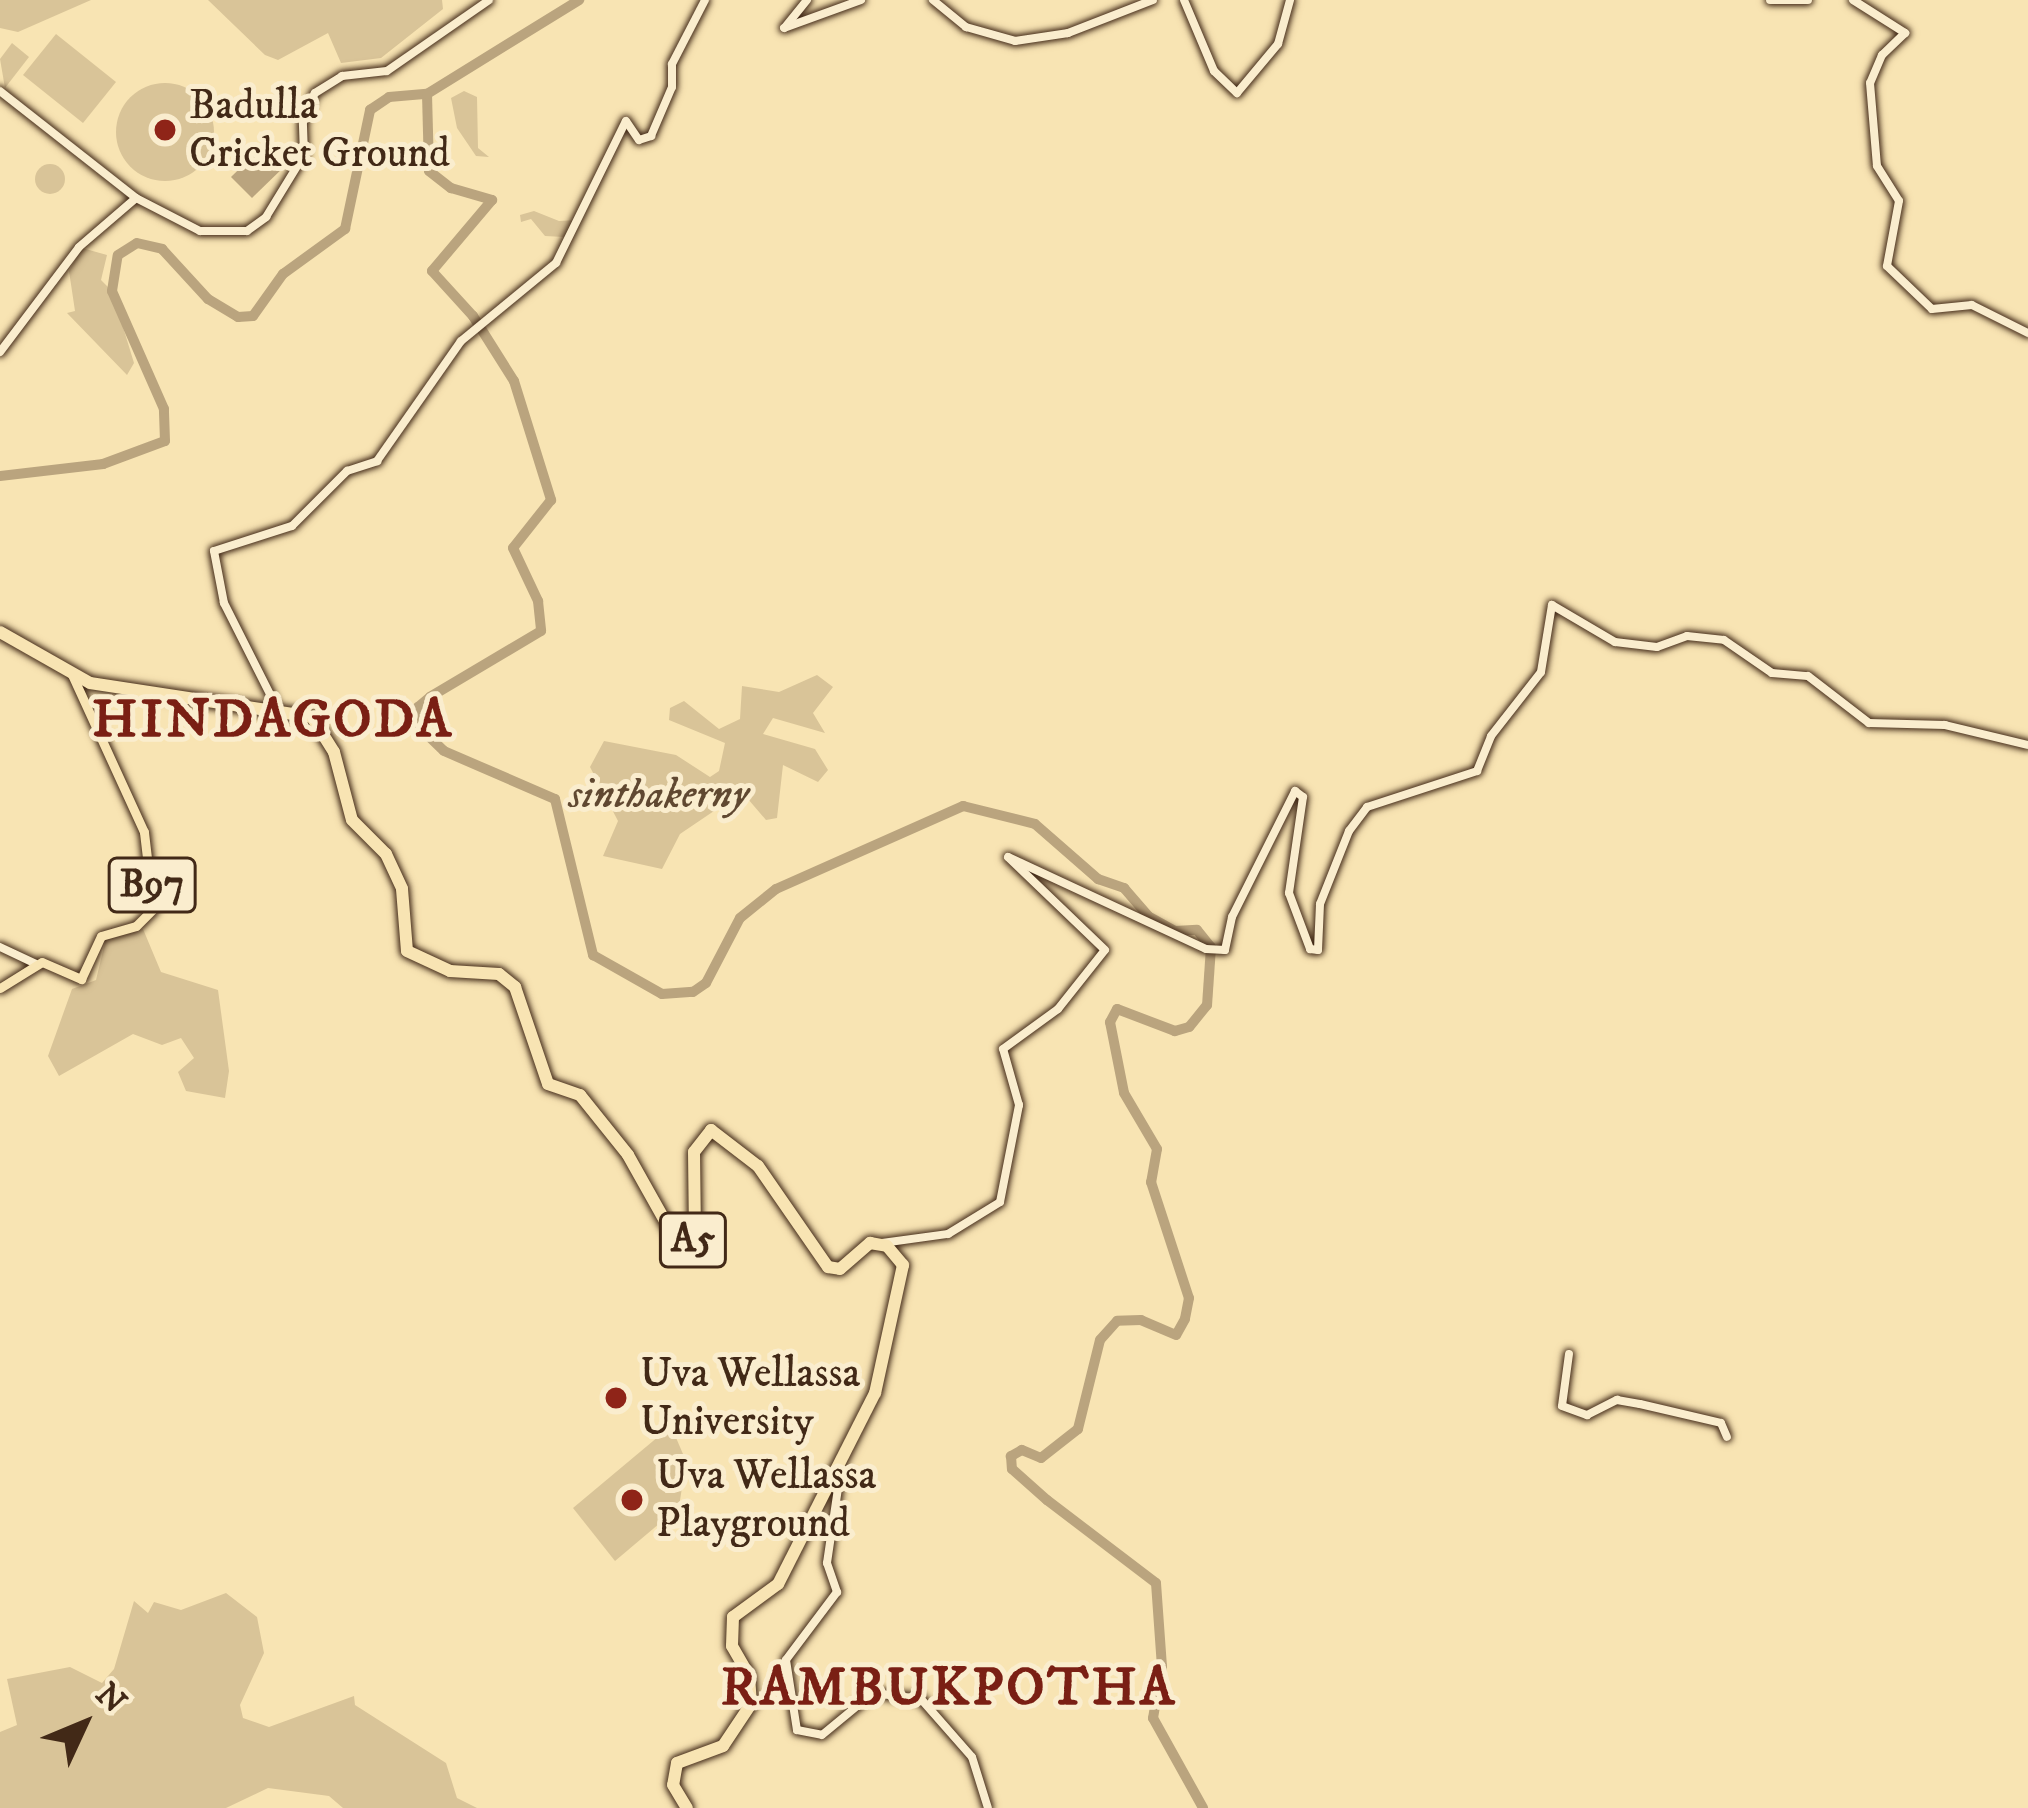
<!DOCTYPE html>
<style>
body{margin:0}
#map{position:relative;width:2028px;height:1808px;overflow:hidden;background:#f8e4b3;font-family:"IM FELL DW Pica",serif}
div>[style]{position:absolute}
[style*='--x']{left:calc(var(--x)*1px);top:calc(var(--y)*1px);width:calc(var(--w)*1px);rotate:calc(var(--a)*1deg)}
.green>*{inset:0;background:#d9c498}
.round{border-radius:50%}
.water>*{inset:0;background:#baa47e}
.river>*{height:10px;margin:-5px;padding:0 5px;transform-origin:5px;border-radius:5px;background:#baa47e}
.roads{filter:drop-shadow(0 0 3px #422917) drop-shadow(0 0 3px #422917)}
.secondary>*{height:8px;margin:-4px;padding:0 4px;transform-origin:4px;border-radius:4px;background:#faedce}
.primary>*{height:9px;margin:-4.5px;padding:0 4.5px;transform-origin:4.5px;border-radius:4.5px;background:#f8e4b3}
.highway>*{height:12px;margin:-6px;padding:0 6px;transform-origin:6px;border-radius:6px;background:#f8e4b3}
.dots>*{width:33px;height:33px;translate:-50% -50%;box-sizing:border-box;border:6px solid #faedce;border-radius:50%}
span{translate:-50% -50%;white-space:nowrap;text-align:center;line-height:1.15;-webkit-text-stroke:10px #faedce;paint-order:stroke}
.shield-label span{padding:3px 9px;background:#faedce;border:3px solid;border-radius:9px;-webkit-text-stroke-width:0}
.shield-label{font-size:39px;color:#422917;font-weight:700}
.poi-label{font-size:42px;color:#422917}
.left{translate:0 -50%;text-align:left}
.park-label{font-size:42px;color:#604831;font-style:italic}
.district-label{font-size:54px;color:#7a1f14;font-weight:700;letter-spacing:3px}
.north{position:absolute;left:24px;top:1664px;width:120px;height:120px;-webkit-text-stroke:9px #faedce;paint-order:stroke;rotate:46deg;font-size:33px;font-weight:700;line-height:48px;text-align:center;color:#422917}
.north::after{content:'';display:block;margin:auto;width:42px;height:54px;background:#422917;clip-path:polygon(50% 0,100% 100%,50% 72%,0 100%)}
</style>
<div id="map">
<div class="green">
<div style="clip-path:polygon(0 0,91px 0,18px 32px,0 28px)"></div>
<div style="clip-path:polygon(208px 0,442px 0,443px 9px,381px 58px,341px 63px,328px 33px,278px 60px,265px 55px)"></div>
<div style="clip-path:polygon(56px 34px,116px 82px,83px 123px,23px 75px)"></div>
<div style="clip-path:polygon(12px 43px,29px 57px,5px 88px,0 59px)"></div>
<div class="round" style="left:116px;top:83px;width:98px;height:98px"></div>
<div style="clip-path:polygon(464px 91px,477px 97px,478px 148px,489px 157px,476px 156px,457px 128px,451px 98px)"></div>
<div class="round" style="left:35px;top:164px;width:30px;height:30px"></div>
<div style="clip-path:polygon(534px 211px,559px 221px,578px 220px,564px 237px,545px 236px,531px 219px,521px 222px,520px 215px)"></div>
<div style="clip-path:polygon(82px 248px,107px 255px,101px 280px,112px 291px,134px 363px,127px 375px,67px 313px,75px 311px,69px 271px)"></div>
<div style="clip-path:polygon(817px 675px,833px 687px,813px 713px,825px 733px,773px 718px,763px 734px,815px 749px,828px 770px,818px 782px,783px 765px,777px 818px,766px 820px,742px 792px,680px 834px,662px 869px,603px 856px,618px 821px,590px 767px,604px 741px,676px 755px,710px 777px,719px 771px,725px 743px,669px 720px,670px 708px,684px 701px,719px 729px,740px 719px,742px 686px,779px 692px)"></div>
<div style="clip-path:polygon(143px 929px,161px 972px,218px 990px,229px 1071px,225px 1098px,186px 1091px,178px 1072px,194px 1058px,181px 1038px,162px 1045px,133px 1034px,59px 1076px,48px 1056px,72px 989px,96px 980px,106px 938px)"></div>
<div style="clip-path:polygon(671px 1426px,686px 1461px,679px 1507px,615px 1561px,573px 1508px)"></div>
<div style="clip-path:polygon(226px 1593px,257px 1617px,264px 1653px,240px 1705px,243px 1718px,269px 1727px,354px 1696px,355px 1705px,446px 1763px,457px 1798px,477px 1808px,343px 1808px,329px 1796px,268px 1788px,226px 1808px,0 1808px,0 1732px,17px 1725px,7px 1679px,70px 1667px,102px 1683px,114px 1669px,134px 1601px,148px 1613px,154px 1602px,181px 1610px)"></div>
</div>
<div class="water">
<div style="clip-path:polygon(267px 142px,286px 165px,252px 198px,231px 177px)"></div>
</div>
<div class="river">
<div style="--x:427;--y:94;--w:77;--a:88.5"></div>
<div style="--x:429;--y:171;--w:28;--a:38"></div>
<div style="--x:451;--y:188;--w:43;--a:16.3"></div>
<div style="--x:492;--y:200;--w:93;--a:130.2"></div>
<div style="--x:432;--y:271;--w:61;--a:47.7"></div>
<div style="--x:473;--y:316;--w:77;--a:57.8"></div>
<div style="--x:514;--y:381;--w:125;--a:72.7"></div>
<div style="--x:551;--y:500;--w:61;--a:128.4"></div>
<div style="--x:513;--y:548;--w:59;--a:64.7"></div>
<div style="--x:538;--y:601;--w:30;--a:84"></div>
<div style="--x:541;--y:631;--w:129;--a:149.3"></div>
<div style="--x:430;--y:697;--w:16;--a:140"></div>
<div style="--x:418;--y:707;--w:18;--a:93"></div>
<div style="--x:417;--y:725;--w:37;--a:44"></div>
<div style="--x:444;--y:751;--w:121;--a:23.4"></div>
<div style="--x:555;--y:799;--w:161;--a:76.3"></div>
<div style="--x:593;--y:955;--w:79;--a:29.5"></div>
<div style="--x:662;--y:994;--w:31;--a:-4"></div>
<div style="--x:693;--y:992;--w:16;--a:-35"></div>
<div style="--x:706;--y:983;--w:73;--a:-62.4"></div>
<div style="--x:740;--y:918;--w:46;--a:-38.9"></div>
<div style="--x:776;--y:889;--w:205;--a:-23.9"></div>
<div style="--x:963;--y:806;--w:74;--a:14"></div>
<div style="--x:1035;--y:824;--w:84;--a:41.1"></div>
<div style="--x:1098;--y:879;--w:28;--a:19"></div>
<div style="--x:1124;--y:888;--w:37;--a:49"></div>
<div style="--x:1148;--y:916;--w:31;--a:29"></div>
<div style="--x:1175;--y:931;--w:22;--a:-3"></div>
<div style="--x:1197;--y:930;--w:22;--a:51"></div>
<div style="--x:1211;--y:947;--w:58;--a:93.9"></div>
<div style="--x:1207;--y:1005;--w:28;--a:129"></div>
<div style="--x:1189;--y:1027;--w:15;--a:164"></div>
<div style="--x:1175;--y:1031;--w:62;--a:-159.2"></div>
<div style="--x:1117;--y:1009;--w:15;--a:118"></div>
<div style="--x:1110;--y:1022;--w:72;--a:78.8"></div>
<div style="--x:1124;--y:1093;--w:65;--a:59.5"></div>
<div style="--x:1157;--y:1149;--w:34;--a:100"></div>
<div style="--x:1151;--y:1182;--w:122;--a:71.9"></div>
<div style="--x:1189;--y:1298;--w:21;--a:101"></div>
<div style="--x:1185;--y:1319;--w:18;--a:119"></div>
<div style="--x:1176;--y:1335;--w:38;--a:-157"></div>
<div style="--x:1141;--y:1320;--w:24;--a:178"></div>
<div style="--x:1117;--y:1321;--w:25;--a:132"></div>
<div style="--x:1100;--y:1340;--w:92;--a:103.9"></div>
<div style="--x:1078;--y:1429;--w:47;--a:141.9"></div>
<div style="--x:1041;--y:1458;--w:21;--a:-157"></div>
<div style="--x:1022;--y:1450;--w:13;--a:151"></div>
<div style="--x:1011;--y:1456;--w:13;--a:86"></div>
<div style="--x:1012;--y:1469;--w:47;--a:41.5"></div>
<div style="--x:1047;--y:1500;--w:137;--a:37.3"></div>
<div style="--x:1156;--y:1583;--w:83;--a:85.9"></div>
<div style="--x:1162;--y:1666;--w:53;--a:99.8"></div>
<div style="--x:1153;--y:1718;--w:103;--a:60.9"></div>
<div style="--x:0;--y:476;--w:104;--a:-6.6"></div>
<div style="--x:103;--y:464;--w:66;--a:-20.4"></div>
<div style="--x:165;--y:441;--w:32;--a:-92"></div>
<div style="--x:164;--y:409;--w:129;--a:-113.8"></div>
<div style="--x:112;--y:291;--w:36;--a:-81"></div>
<div style="--x:118;--y:255;--w:22;--a:-32"></div>
<div style="--x:137;--y:243;--w:26;--a:13"></div>
<div style="--x:162;--y:249;--w:68;--a:47.4"></div>
<div style="--x:208;--y:299;--w:35;--a:31"></div>
<div style="--x:238;--y:317;--w:15;--a:-4"></div>
<div style="--x:253;--y:316;--w:52;--a:-54.5"></div>
<div style="--x:283;--y:274;--w:77;--a:-36"></div>
<div style="--x:345;--y:229;--w:122;--a:-78.1"></div>
<div style="--x:370;--y:110;--w:23;--a:-34"></div>
<div style="--x:389;--y:97;--w:38;--a:-5"></div>
<div style="--x:427;--y:94;--w:179;--a:-31.7"></div>
</div>
<div class="roads">
<div class="secondary">
<div style="--x:807;--y:0;--w:36;--a:129"></div>
<div style="--x:784;--y:28;--w:82;--a:-20"></div>
<div style="--x:933;--y:0;--w:43;--a:39.3"></div>
<div style="--x:966;--y:27;--w:51;--a:15.9"></div>
<div style="--x:1015;--y:41;--w:54;--a:-8.6"></div>
<div style="--x:1068;--y:33;--w:91;--a:-21.2"></div>
<div style="--x:1184;--y:0;--w:77;--a:67.1"></div>
<div style="--x:1214;--y:71;--w:32;--a:44"></div>
<div style="--x:1237;--y:93;--w:64;--a:-50.1"></div>
<div style="--x:1278;--y:44;--w:46;--a:-74.7"></div>
<div style="--x:1770;--y:0;--w:38;--a:0"></div>
<div style="--x:1853;--y:0;--w:62;--a:32.4"></div>
<div style="--x:1905;--y:33;--w:32;--a:136"></div>
<div style="--x:1882;--y:55;--w:30;--a:113"></div>
<div style="--x:1870;--y:83;--w:83;--a:85.2"></div>
<div style="--x:1877;--y:166;--w:41;--a:57.8"></div>
<div style="--x:1899;--y:201;--w:66;--a:100.5"></div>
<div style="--x:1887;--y:266;--w:62;--a:43.7"></div>
<div style="--x:1932;--y:309;--w:40;--a:-5.7"></div>
<div style="--x:1972;--y:305;--w:63;--a:26.6"></div>
<div style="--x:0;--y:91;--w:173;--a:38.2"></div>
<div style="--x:136;--y:198;--w:72;--a:27.3"></div>
<div style="--x:200;--y:231;--w:47;--a:0"></div>
<div style="--x:247;--y:231;--w:24;--a:-36"></div>
<div style="--x:266;--y:217;--w:73;--a:-58.5"></div>
<div style="--x:304;--y:155;--w:33;--a:-92"></div>
<div style="--x:303;--y:122;--w:31;--a:-68"></div>
<div style="--x:315;--y:93;--w:32;--a:-32"></div>
<div style="--x:342;--y:76;--w:45;--a:-6.3"></div>
<div style="--x:387;--y:71;--w:124;--a:-34.8"></div>
<div style="--x:0;--y:352;--w:131;--a:-53"></div>
<div style="--x:79;--y:247;--w:75;--a:-40.7"></div>
<div style="--x:277;--y:708;--w:118;--a:-116.8"></div>
<div style="--x:224;--y:603;--w:53;--a:-100.9"></div>
<div style="--x:214;--y:551;--w:82;--a:-17.8"></div>
<div style="--x:292;--y:526;--w:78;--a:-45"></div>
<div style="--x:347;--y:471;--w:32;--a:-18"></div>
<div style="--x:377;--y:461;--w:146;--a:-55"></div>
<div style="--x:461;--y:341;--w:123;--a:-39.4"></div>
<div style="--x:556;--y:263;--w:158;--a:-63.8"></div>
<div style="--x:626;--y:121;--w:23;--a:56"></div>
<div style="--x:639;--y:140;--w:13;--a:-18"></div>
<div style="--x:651;--y:136;--w:53;--a:-66.8"></div>
<div style="--x:672;--y:87;--w:23;--a:-90"></div>
<div style="--x:672;--y:64;--w:72;--a:-62.7"></div>
<div style="--x:0;--y:947;--w:42;--a:25.3"></div>
<div style="--x:882;--y:1243;--w:67;--a:-7.8"></div>
<div style="--x:948;--y:1234;--w:61;--a:-31.6"></div>
<div style="--x:1000;--y:1202;--w:99;--a:-78.9"></div>
<div style="--x:1019;--y:1105;--w:58;--a:-105.9"></div>
<div style="--x:1003;--y:1049;--w:68;--a:-36"></div>
<div style="--x:1058;--y:1009;--w:75;--a:-51.5"></div>
<div style="--x:1105;--y:950;--w:134;--a:-136.2"></div>
<div style="--x:1008;--y:857;--w:218;--a:24.9"></div>
<div style="--x:1206;--y:949;--w:19;--a:3"></div>
<div style="--x:1225;--y:950;--w:34;--a:-78"></div>
<div style="--x:1232;--y:917;--w:141;--a:-63.4"></div>
<div style="--x:1295;--y:791;--w:10;--a:37"></div>
<div style="--x:1303;--y:797;--w:97;--a:98.3"></div>
<div style="--x:1289;--y:893;--w:60;--a:69.4"></div>
<div style="--x:1310;--y:949;--w:8;--a:7"></div>
<div style="--x:1318;--y:950;--w:46;--a:-87.5"></div>
<div style="--x:1320;--y:904;--w:79;--a:-68.3"></div>
<div style="--x:1349;--y:831;--w:30;--a:-53"></div>
<div style="--x:1367;--y:807;--w:116;--a:-18.1"></div>
<div style="--x:1477;--y:771;--w:38;--a:-68"></div>
<div style="--x:1491;--y:736;--w:81;--a:-52"></div>
<div style="--x:1541;--y:672;--w:68;--a:-80.7"></div>
<div style="--x:1552;--y:605;--w:73;--a:30.4"></div>
<div style="--x:1615;--y:642;--w:42;--a:6.8"></div>
<div style="--x:1657;--y:647;--w:32;--a:-20"></div>
<div style="--x:1687;--y:636;--w:37;--a:6"></div>
<div style="--x:1724;--y:640;--w:58;--a:34.5"></div>
<div style="--x:1772;--y:673;--w:36;--a:5"></div>
<div style="--x:1808;--y:676;--w:77;--a:37.6"></div>
<div style="--x:1869;--y:723;--w:76;--a:1.5"></div>
<div style="--x:1945;--y:725;--w:85;--a:13.5"></div>
<div style="--x:1569;--y:1354;--w:52;--a:97.7"></div>
<div style="--x:1562;--y:1406;--w:27;--a:20"></div>
<div style="--x:1587;--y:1415;--w:34;--a:-27"></div>
<div style="--x:1617;--y:1400;--w:23;--a:10"></div>
<div style="--x:1640;--y:1404;--w:83;--a:13.2"></div>
<div style="--x:1721;--y:1423;--w:15;--a:67"></div>
<div style="--x:841;--y:1468;--w:96;--a:98.4"></div>
<div style="--x:827;--y:1563;--w:31;--a:71"></div>
<div style="--x:837;--y:1592;--w:85;--a:126.9"></div>
<div style="--x:786;--y:1660;--w:71;--a:81.1"></div>
<div style="--x:797;--y:1730;--w:25;--a:11"></div>
<div style="--x:822;--y:1735;--w:66;--a:-39.5"></div>
<div style="--x:873;--y:1693;--w:48;--a:7.1"></div>
<div style="--x:921;--y:1699;--w:77;--a:48.7"></div>
<div style="--x:972;--y:1757;--w:53;--a:72.6"></div>
</div>
<div class="primary">
<div style="--x:0;--y:988;--w:49;--a:-31.8"></div>
<div style="--x:42;--y:962;--w:43;--a:23.6"></div>
<div style="--x:81;--y:979;--w:47;--a:-65.1"></div>
<div style="--x:101;--y:936;--w:36;--a:-16"></div>
<div style="--x:136;--y:926;--w:24;--a:-45"></div>
<div style="--x:153;--y:909;--w:78;--a:-96.7"></div>
<div style="--x:144;--y:832;--w:173;--a:-114.6"></div>
</div>
<div class="highway">
<div style="--x:0;--y:632;--w:103;--a:29.5"></div>
<div style="--x:90;--y:683;--w:225;--a:8.7"></div>
<div style="--x:312;--y:717;--w:41;--a:57.8"></div>
<div style="--x:334;--y:752;--w:70;--a:75.2"></div>
<div style="--x:352;--y:820;--w:48;--a:45"></div>
<div style="--x:386;--y:854;--w:38;--a:65"></div>
<div style="--x:402;--y:889;--w:62;--a:85.4"></div>
<div style="--x:407;--y:951;--w:47;--a:24.9"></div>
<div style="--x:450;--y:971;--w:49;--a:3.5"></div>
<div style="--x:499;--y:974;--w:21;--a:39"></div>
<div style="--x:515;--y:987;--w:102;--a:71.2"></div>
<div style="--x:548;--y:1084;--w:34;--a:19"></div>
<div style="--x:580;--y:1095;--w:77;--a:51.3"></div>
<div style="--x:628;--y:1155;--w:104;--a:60.7"></div>
<div style="--x:679;--y:1246;--w:20;--a:-37"></div>
<div style="--x:695;--y:1234;--w:82;--a:-90.7"></div>
<div style="--x:694;--y:1152;--w:28;--a:-52"></div>
<div style="--x:711;--y:1130;--w:59;--a:37.5"></div>
<div style="--x:758;--y:1166;--w:123;--a:55.3"></div>
<div style="--x:828;--y:1267;--w:12;--a:9"></div>
<div style="--x:840;--y:1269;--w:40;--a:-41"></div>
<div style="--x:870;--y:1243;--w:17;--a:10"></div>
<div style="--x:887;--y:1246;--w:25;--a:50"></div>
<div style="--x:903;--y:1265;--w:131;--a:102.3"></div>
<div style="--x:875;--y:1393;--w:214;--a:116.9"></div>
<div style="--x:778;--y:1584;--w:56;--a:143.7"></div>
<div style="--x:733;--y:1617;--w:29;--a:92"></div>
<div style="--x:732;--y:1646;--w:34;--a:60"></div>
<div style="--x:749;--y:1676;--w:28;--a:86"></div>
<div style="--x:751;--y:1704;--w:50;--a:123.7"></div>
<div style="--x:723;--y:1746;--w:49;--a:159.7"></div>
<div style="--x:677;--y:1763;--w:22;--a:100"></div>
<div style="--x:673;--y:1785;--w:27;--a:59"></div>
</div>
</div>
<div class="dots">
<div style="left:165px;top:130px;background:#8f2418"></div>
<div style="left:616px;top:1398px;background:#8f2418"></div>
<div style="left:632px;top:1500px;background:#8f2418"></div>
</div>
<div class="shield-label">
<span style="left:152px;top:885px">B97</span>
<span style="left:693px;top:1240px">A5</span>
</div>
<div class="poi-label">
<span class="left" style="left:189px;top:130px">Badulla<br>Cricket Ground</span>
<span class="left" style="left:640px;top:1398px">Uva Wellassa<br>University</span>
<span class="left" style="left:656px;top:1500px">Uva Wellassa<br>Playground</span>
</div>
<div class="park-label">
<span style="left:659px;top:795px">sinthakerny</span>
</div>
<div class="district-label">
<span style="left:273px;top:721px">HINDAGODA</span>
<span style="left:949px;top:1689px">RAMBUKPOTHA</span>
</div>
<div class="north">N</div>
</div>
